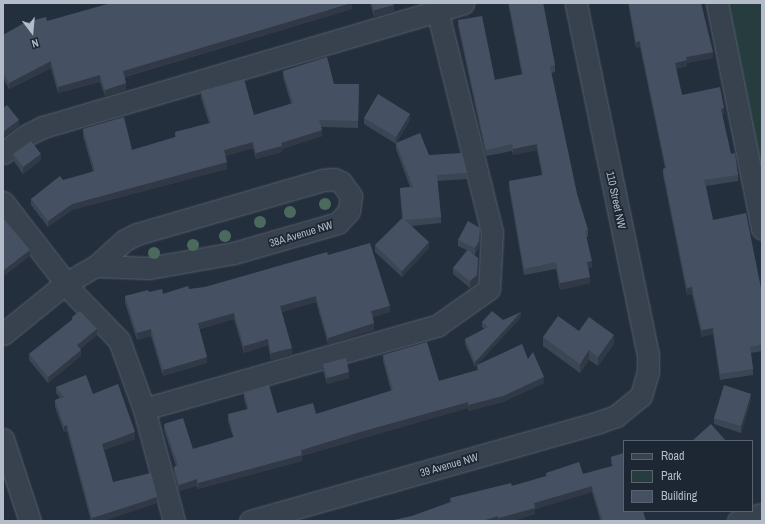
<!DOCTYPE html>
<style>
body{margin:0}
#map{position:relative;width:765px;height:524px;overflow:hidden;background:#242f3e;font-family:"Archivo Narrow",sans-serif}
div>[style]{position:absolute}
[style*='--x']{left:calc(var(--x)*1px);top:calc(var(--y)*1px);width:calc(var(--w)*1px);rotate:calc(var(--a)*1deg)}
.green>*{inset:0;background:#263c3f}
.roads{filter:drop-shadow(0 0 1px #565f6c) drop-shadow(0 0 1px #565f6c)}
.minor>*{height:21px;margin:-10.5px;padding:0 10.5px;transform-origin:10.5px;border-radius:10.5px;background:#38414e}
.trees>*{width:12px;height:12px;margin:-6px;border-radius:50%;background:#4b6a5d}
.wall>*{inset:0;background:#3b4654}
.shaded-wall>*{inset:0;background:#303945}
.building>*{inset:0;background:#455162}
span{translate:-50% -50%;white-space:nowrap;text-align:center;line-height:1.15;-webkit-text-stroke:3.5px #1d2633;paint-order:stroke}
.street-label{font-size:11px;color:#b4bcc9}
.frame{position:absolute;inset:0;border:4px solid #b4bcc9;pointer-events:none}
.legend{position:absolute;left:623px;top:440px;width:130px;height:72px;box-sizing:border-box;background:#1d2633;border:1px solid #59626f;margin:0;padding:5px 7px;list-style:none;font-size:12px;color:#b4bcc9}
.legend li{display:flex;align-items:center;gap:8px;height:20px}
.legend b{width:20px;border:1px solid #59626f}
.north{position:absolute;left:12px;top:12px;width:40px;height:40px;-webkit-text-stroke:3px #1d2633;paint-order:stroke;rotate:164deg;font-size:11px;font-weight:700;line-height:16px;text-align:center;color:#b4bcc9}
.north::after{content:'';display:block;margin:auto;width:14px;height:18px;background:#b4bcc9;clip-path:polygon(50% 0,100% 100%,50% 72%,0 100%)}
</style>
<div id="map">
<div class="green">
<div style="clip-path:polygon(721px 3px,762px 3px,762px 203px)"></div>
</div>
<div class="roads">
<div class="minor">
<div style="--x:717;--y:3;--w:230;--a:78.7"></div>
<div style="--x:3;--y:153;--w:30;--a:-37"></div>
<div style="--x:27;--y:135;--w:18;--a:-27"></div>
<div style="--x:43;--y:127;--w:438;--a:-16.4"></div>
<div style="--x:3;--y:202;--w:119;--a:52.2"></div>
<div style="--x:76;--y:296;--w:62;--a:45.7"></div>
<div style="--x:119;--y:340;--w:73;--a:70.1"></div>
<div style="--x:144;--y:409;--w:116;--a:75"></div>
<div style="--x:3;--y:334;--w:81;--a:-39"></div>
<div style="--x:66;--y:283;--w:34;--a:-30"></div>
<div style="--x:96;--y:266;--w:39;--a:-42"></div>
<div style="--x:125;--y:240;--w:13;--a:-27"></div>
<div style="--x:137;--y:234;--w:194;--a:-16.2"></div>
<div style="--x:323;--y:180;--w:11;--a:-5"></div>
<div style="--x:334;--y:179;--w:8;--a:23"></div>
<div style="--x:341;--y:182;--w:17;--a:54"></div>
<div style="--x:351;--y:196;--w:15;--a:98"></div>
<div style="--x:349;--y:211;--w:16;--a:133"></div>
<div style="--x:338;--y:223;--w:108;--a:163.9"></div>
<div style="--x:234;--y:253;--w:86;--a:170"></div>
<div style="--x:149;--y:268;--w:53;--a:-177.8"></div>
<div style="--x:144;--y:409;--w:306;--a:-15.9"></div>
<div style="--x:438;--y:325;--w:62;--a:-35.2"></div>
<div style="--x:489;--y:289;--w:57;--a:-87"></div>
<div style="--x:492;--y:232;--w:229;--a:-103.9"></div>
<div style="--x:3;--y:439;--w:86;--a:71.8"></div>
<div style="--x:250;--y:521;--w:363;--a:-15.8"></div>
<div style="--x:599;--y:422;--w:18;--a:-19"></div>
<div style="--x:616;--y:416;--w:32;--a:-39"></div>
<div style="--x:641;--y:396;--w:25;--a:-74"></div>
<div style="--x:648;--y:372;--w:17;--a:-90"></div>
<div style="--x:648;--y:355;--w:359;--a:-101.6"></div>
<div style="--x:738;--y:521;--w:25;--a:-16"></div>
</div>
</div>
<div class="trees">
<div style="left:325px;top:204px"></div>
<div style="left:290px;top:212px"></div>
<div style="left:260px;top:222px"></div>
<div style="left:225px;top:236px"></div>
<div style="left:193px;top:245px"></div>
<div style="left:154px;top:253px"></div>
</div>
<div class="wall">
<div style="clip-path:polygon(370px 3px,393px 3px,394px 11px,374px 17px)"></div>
<div style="clip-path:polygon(508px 3px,543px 3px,555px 65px,555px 72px,551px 73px,577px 194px,588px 230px,588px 237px,586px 237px,592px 267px,588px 268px,590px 283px,560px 290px,556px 269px,524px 275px,509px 188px,509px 181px,542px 175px,537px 150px,513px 155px,512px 151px,486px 156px,458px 26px,458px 20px,495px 80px,522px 75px)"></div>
<div style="clip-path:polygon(628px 3px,701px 3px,713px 58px,687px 63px,687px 66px,676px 69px,682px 95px,724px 115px,722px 115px,731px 154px,738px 175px,738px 181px,706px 186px,713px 220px,762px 293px,762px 351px,751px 353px,753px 369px,753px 375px,720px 380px,713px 334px,702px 337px,692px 294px,687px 295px,663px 175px,663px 169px,665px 168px,640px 47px,636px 48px)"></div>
<div style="clip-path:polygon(352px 9px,125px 77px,126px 90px,105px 96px,100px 82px,58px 93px,51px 68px,9px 89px,3px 78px,3px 35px,47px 21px)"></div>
<div style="clip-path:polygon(283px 71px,334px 84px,359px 84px,358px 128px,321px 127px,322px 136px,282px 149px,282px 152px,256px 159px,253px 148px,225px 156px,227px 169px,72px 210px,48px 227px,31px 205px,31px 199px,93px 171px,83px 136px,83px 129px,132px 150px,175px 137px,175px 132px,209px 123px,201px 98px,201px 91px,254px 115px,291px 104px,283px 77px)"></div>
<div style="clip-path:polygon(364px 118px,410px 120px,396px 144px,364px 124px)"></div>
<div style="clip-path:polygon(396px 143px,429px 155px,467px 173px,467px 179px,437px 181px,441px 217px,441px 223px,412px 226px,429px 248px,402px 277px,375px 252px,375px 245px,402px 218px,400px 194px,400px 188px,410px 187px,396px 149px)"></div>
<div style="clip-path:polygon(13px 154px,41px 160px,23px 174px,13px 160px)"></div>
<div style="clip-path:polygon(480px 234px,479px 247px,475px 255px,472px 253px,478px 264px,477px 282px,470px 288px,453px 274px,453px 268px,467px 250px,458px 246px,458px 240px)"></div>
<div style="clip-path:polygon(328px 255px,390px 312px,373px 317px,374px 330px,328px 344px,316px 302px,282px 312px,292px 354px,271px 360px,268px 345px,244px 353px,234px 319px,199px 329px,207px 363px,163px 376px,151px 336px,137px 340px,125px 303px,125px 296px,149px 292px,163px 294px,205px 287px)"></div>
<div style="clip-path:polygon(72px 317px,97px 335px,80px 349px,81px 356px,48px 383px,29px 360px,29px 354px,72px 320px)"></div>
<div style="clip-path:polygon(521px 317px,477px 365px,528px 359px,544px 383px,503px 402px,468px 411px,468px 408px,360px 439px,302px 456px,302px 461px,198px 489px,197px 486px,179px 491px,174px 473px,174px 467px,176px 466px,164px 430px,164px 424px,193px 449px,233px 437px,228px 421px,228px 414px,247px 409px,244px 399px,244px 393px,277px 413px,316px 414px,391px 391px,383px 361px,383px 355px,439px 381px,477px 370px,477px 365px,475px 367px,465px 344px,465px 339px,484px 329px,482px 327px,482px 322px,503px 320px)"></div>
<div style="clip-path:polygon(579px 331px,614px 344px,598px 366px,589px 360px,580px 373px,543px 346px,543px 337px)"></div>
<div style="clip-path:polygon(323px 364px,349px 378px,327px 384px,323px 370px)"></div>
<div style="clip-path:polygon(56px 387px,93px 394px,135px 439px,104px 450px,113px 482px,157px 503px,103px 521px,91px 521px,67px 431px,64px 432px,55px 407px,55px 400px,60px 398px,56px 393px)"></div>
<div style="clip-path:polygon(751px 400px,741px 433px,714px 424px,714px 418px)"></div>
<div style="clip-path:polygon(624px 453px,624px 511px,600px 519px,592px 492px,535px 509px,535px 514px,512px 521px,390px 521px,412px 516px,450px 502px,450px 498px,512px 486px,546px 476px,546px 473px,583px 474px,612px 466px,611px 463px,611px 457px)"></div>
</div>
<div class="shaded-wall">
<div style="clip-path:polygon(352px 3px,352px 9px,123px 77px,123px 71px)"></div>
<div style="clip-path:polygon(394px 5px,394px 11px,374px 17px,374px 10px)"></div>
<div style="clip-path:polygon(640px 41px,640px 47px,636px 48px,636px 42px)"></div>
<div style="clip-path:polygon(713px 52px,713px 58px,687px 63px,687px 66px,675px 69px,675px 63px,686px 57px)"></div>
<div style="clip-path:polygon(51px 61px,51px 68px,9px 89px,9px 83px)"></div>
<div style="clip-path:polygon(100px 75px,100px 82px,58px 93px,58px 87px)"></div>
<div style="clip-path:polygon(126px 83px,126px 90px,105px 96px,105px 90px)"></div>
<div style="clip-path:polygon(724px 108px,724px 115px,721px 115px,721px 109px)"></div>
<div style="clip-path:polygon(410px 114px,410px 120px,396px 144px,396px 137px)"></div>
<div style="clip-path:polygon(19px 120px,19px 126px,3px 138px,3px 132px)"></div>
<div style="clip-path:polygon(322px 130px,322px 136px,282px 149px,282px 152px,256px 159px,256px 153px,281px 143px)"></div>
<div style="clip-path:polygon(253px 142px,253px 148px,224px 156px,224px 150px)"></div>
<div style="clip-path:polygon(537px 144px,537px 150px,513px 155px,513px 149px)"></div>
<div style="clip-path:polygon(41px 154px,41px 160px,23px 174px,23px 167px)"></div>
<div style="clip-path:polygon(227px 162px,227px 169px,72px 210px,48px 227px,48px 221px,72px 204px)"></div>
<div style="clip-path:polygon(480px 228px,479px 247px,475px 255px,475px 248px)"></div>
<div style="clip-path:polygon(429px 242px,429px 248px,402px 277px,402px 271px)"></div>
<div style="clip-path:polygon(30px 250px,30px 256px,3px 277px,3px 271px)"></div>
<div style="clip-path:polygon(478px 258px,477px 282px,470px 288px,470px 281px)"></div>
<div style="clip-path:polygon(592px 261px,592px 267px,587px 269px,587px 262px)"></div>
<div style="clip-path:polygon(590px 277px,590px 283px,560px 290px,560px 283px)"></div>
<div style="clip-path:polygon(692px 287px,692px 294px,687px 295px,687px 288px)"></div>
<div style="clip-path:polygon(316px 296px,316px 302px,280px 313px,280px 306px)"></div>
<div style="clip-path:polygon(390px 306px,390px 312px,371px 318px,371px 311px)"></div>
<div style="clip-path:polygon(521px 312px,521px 317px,475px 367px,475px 362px)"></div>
<div style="clip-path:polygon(234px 313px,234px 319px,198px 330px,198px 323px)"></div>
<div style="clip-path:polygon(374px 323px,374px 330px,328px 344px,328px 338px)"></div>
<div style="clip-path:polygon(713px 328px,713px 334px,702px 337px,702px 330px)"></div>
<div style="clip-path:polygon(97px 329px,97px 335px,77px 351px,77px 345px)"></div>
<div style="clip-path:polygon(151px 329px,151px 336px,137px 340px,137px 333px)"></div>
<div style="clip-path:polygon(614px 335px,614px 344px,598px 366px,598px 357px)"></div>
<div style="clip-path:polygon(268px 339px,268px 345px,244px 353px,244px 346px)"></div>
<div style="clip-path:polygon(292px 348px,292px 354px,271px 360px,271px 353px)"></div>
<div style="clip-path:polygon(81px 350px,81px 356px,48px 383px,48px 377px)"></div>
<div style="clip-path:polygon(589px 350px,589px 360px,580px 373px,580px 364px)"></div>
<div style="clip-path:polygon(207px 357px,207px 363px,163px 376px,163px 370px)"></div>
<div style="clip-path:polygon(349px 372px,349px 378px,327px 384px,327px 378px)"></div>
<div style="clip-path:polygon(544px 377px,544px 383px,503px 402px,468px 411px,468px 405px)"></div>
<div style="clip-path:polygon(751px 394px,751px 400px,741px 433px,741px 426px)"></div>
<div style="clip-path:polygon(468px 402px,468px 408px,360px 439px,302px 456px,302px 461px,198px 489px,198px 483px,360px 432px)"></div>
<div style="clip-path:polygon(67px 425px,67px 431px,64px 432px,64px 426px)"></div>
<div style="clip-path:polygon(135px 432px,135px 439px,102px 451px,102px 444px)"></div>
<div style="clip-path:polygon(197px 479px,197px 486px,179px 491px,179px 485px)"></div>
<div style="clip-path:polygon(592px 486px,592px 492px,535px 509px,535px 514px,512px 521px,499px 521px,499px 518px,534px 503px)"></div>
<div style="clip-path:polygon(157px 497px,157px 503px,103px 521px,92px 521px,92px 518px)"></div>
<div style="clip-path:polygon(498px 516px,498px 521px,482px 521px)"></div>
</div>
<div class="building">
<div style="clip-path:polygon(111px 3px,352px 3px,123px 71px,126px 83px,105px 90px,100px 75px,58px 87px,51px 61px,9px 83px,3px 72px,3px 35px,24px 23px,46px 17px,47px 21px)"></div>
<div style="clip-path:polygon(372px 3px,393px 3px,394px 5px,374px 10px)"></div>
<div style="clip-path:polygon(509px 3px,543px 3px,555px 65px,550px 66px,577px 194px,588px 230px,585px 231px,592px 261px,587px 262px,590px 277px,560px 283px,556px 262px,524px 269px,509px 181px,543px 175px,537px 144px,513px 149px,512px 144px,486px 150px,458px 20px,482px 16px,495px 80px,523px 74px)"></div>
<div style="clip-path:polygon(629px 3px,701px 3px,713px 52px,686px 57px,687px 60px,675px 63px,682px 95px,720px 87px,724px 108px,721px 109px,731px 154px,735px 153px,738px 175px,704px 180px,713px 220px,746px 213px,762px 293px,762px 344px,750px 347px,753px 369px,720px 374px,713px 328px,702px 330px,692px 287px,687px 288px,663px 169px,666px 168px,640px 41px,636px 42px)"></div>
<div style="clip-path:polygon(327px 57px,334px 84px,359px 84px,358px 121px,319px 120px,322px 130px,281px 143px,282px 146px,256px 153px,253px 142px,224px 150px,227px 162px,72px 204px,48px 221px,31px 199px,60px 176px,63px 180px,95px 171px,83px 129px,124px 117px,132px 150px,176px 137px,175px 132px,211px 123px,201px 91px,244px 79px,254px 115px,293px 103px,283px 71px)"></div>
<div style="clip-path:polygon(378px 94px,410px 114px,396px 137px,364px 118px)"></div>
<div style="clip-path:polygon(7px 105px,19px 120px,3px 132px,3px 108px)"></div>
<div style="clip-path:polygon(420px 133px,429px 155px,462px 153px,467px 173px,437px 175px,441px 217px,405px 220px,429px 242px,402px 271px,375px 245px,403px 218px,400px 188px,413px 187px,396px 143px)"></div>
<div style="clip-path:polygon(31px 141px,41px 154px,23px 167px,13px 154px)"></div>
<div style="clip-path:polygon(3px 218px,30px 250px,3px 271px)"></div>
<div style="clip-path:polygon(468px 221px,480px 228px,479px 241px,475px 248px,458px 240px)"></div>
<div style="clip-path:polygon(370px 243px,390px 306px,371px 311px,374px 323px,328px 338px,316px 296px,280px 306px,292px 348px,271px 353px,268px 339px,244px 346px,234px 313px,198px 323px,207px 357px,163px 370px,151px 329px,137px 333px,125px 296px,148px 290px,149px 292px,162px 289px,163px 294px,188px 286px,189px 289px,205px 287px,327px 252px,328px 255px)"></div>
<div style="clip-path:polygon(468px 250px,478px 258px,477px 275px,470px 281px,453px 268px)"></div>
<div style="clip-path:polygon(80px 311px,97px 329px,77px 345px,81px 350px,48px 377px,29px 354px,73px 319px,72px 317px)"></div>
<div style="clip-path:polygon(492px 311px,503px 320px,521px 312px,475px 362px,465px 339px,488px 327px,482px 322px)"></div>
<div style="clip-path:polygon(558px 316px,579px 331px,589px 317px,614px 335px,598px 357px,589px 350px,580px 364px,543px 337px)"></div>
<div style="clip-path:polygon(427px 342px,439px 381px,479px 370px,477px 365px,522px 344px,528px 359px,533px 352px,544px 377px,503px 396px,468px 405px,468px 402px,360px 432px,301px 450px,302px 455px,198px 483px,197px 479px,179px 485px,174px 467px,178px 465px,164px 424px,183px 418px,193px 449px,234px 437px,228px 414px,249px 409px,244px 393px,269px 385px,277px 413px,313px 403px,316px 414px,393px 390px,383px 355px)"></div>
<div style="clip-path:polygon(346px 358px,349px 372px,327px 378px,323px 364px)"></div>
<div style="clip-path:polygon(86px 375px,93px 394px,118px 384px,135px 432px,102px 444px,113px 482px,151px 473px,157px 497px,92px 518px,67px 425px,64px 426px,55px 400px,64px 397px,56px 387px)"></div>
<div style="clip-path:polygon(724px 385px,751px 394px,741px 426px,714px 418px)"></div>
<div style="clip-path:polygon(711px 424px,726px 441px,692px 441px)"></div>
<div style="clip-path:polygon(624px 453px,624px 511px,643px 511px,646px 521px,594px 521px,602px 519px,592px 486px,534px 503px,535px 508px,499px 518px,498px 516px,482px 521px,390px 521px,412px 516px,452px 502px,450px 498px,511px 483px,512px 486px,547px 476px,546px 473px,579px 462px,583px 474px,613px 466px,611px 457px)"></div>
</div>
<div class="street-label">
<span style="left:616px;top:200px;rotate:78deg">110 Street NW</span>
<span style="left:301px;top:234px;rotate:-17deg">38A Avenue NW</span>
<span style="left:449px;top:465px;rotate:-16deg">39 Avenue NW</span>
</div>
<div class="frame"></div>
<ul class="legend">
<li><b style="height:5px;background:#38414e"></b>Road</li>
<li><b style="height:11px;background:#263c3f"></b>Park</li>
<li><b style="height:11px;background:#455162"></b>Building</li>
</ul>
<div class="north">N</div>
</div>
